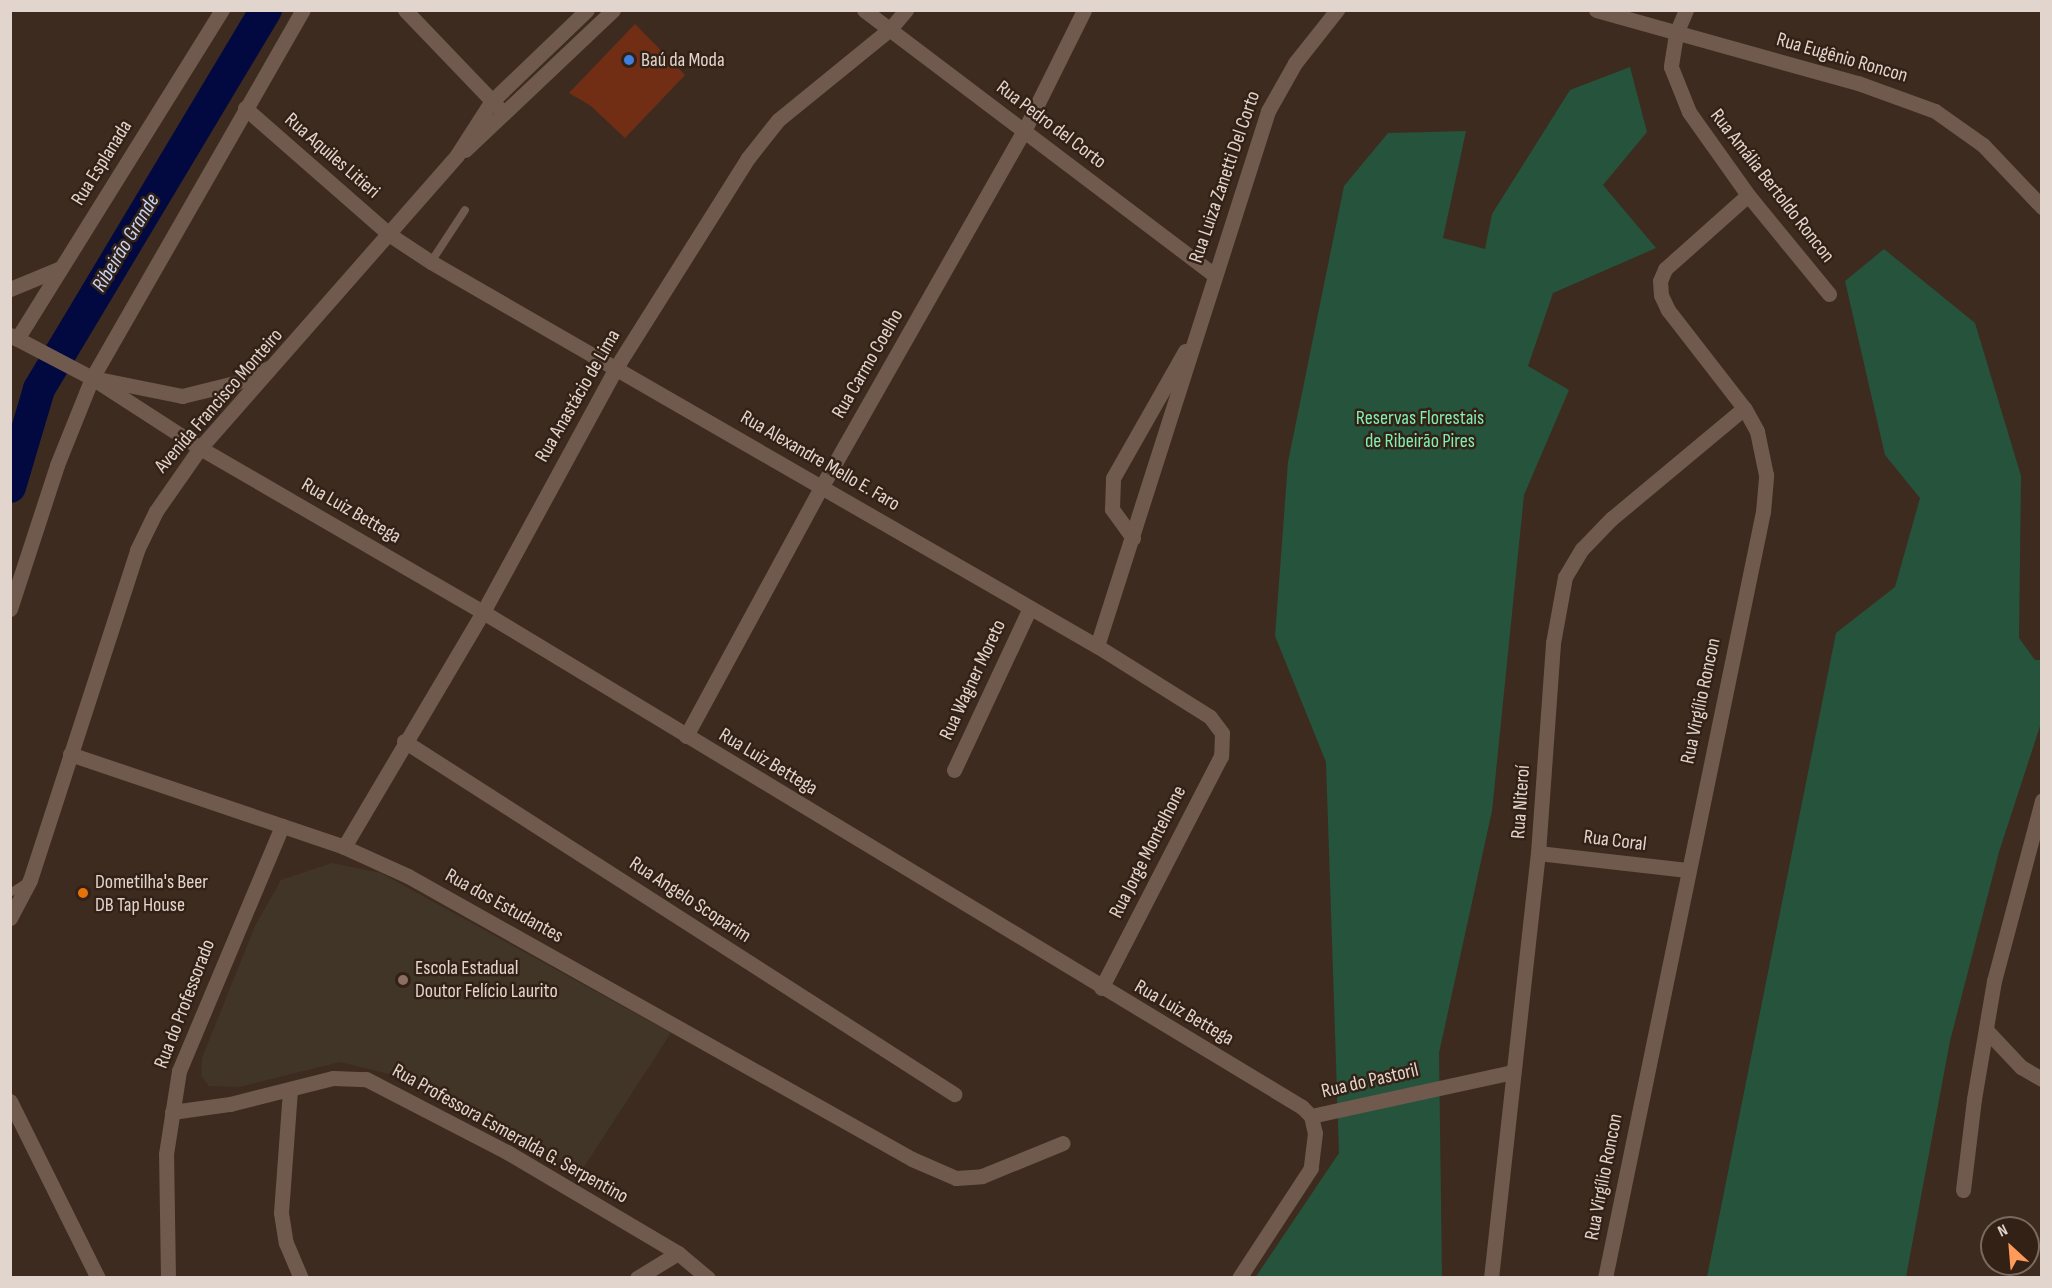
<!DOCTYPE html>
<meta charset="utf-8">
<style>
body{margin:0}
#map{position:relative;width:2052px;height:1288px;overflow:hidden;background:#3d2b1f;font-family:"Sofia Sans Condensed",sans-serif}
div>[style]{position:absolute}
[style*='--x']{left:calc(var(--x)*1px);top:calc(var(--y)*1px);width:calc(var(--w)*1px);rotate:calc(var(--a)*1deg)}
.education>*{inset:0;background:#403526}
.green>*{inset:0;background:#26533c}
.river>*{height:32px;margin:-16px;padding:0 16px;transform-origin:16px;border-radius:16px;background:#010940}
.building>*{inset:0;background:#722e15}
.lane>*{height:8px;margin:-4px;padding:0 4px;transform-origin:4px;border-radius:4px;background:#6f5a4d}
.street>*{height:15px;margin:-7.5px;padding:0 7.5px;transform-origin:7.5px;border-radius:7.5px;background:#6f5a4d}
.secondary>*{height:15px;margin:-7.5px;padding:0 7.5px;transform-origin:7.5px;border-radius:7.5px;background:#6f5a4d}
.dots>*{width:16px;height:16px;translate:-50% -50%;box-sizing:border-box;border:3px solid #332116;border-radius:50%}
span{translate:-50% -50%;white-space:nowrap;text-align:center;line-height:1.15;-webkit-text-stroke:5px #332116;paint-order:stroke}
.street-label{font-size:20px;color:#e1d5ce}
.poi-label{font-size:20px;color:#e1d5ce}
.left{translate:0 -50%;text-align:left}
.park-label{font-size:20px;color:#7fefb5}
.water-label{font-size:21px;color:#c4d5f9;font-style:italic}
.frame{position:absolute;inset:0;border:12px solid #e1d5ce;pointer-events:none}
.north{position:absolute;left:1980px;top:1216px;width:60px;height:60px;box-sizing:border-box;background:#332116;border:2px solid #796960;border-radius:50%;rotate:334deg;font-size:16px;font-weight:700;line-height:24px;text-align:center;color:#e1d5ce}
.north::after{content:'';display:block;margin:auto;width:21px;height:27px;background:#fe9b59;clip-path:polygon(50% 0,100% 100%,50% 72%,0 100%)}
</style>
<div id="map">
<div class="education">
<div style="clip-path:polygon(332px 863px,381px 873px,671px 1033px,582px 1170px,402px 1077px,340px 1062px,239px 1087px,209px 1086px,201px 1076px,202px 1058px,255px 926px,281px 880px)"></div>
</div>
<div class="green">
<div style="clip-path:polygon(1630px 67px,1647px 132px,1603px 185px,1656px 248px,1553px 293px,1528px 366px,1569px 390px,1524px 495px,1492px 811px,1439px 1053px,1442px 1277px,1255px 1278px,1339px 1153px,1326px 762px,1275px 636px,1288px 462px,1344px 186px,1388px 133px,1466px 131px,1443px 238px,1485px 249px,1492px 214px,1570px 90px)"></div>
<div style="clip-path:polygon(1884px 249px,1975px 323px,2021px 476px,2019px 638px,2035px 660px,2041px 660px,2041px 723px,1999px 852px,1950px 1041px,1906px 1277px,1707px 1277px,1836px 633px,1895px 587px,1920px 498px,1885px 455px,1845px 281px)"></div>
</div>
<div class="river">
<div style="--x:10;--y:487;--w:102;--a:-73.5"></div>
<div style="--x:39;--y:389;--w:442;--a:-59.1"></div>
</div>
<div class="building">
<div style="clip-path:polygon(635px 24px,685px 75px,625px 138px,591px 106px,569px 93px)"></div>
</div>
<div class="lane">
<div style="--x:431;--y:262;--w:62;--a:-56.8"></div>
<div style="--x:10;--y:893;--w:17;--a:-33"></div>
</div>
<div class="street">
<div style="--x:405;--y:10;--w:139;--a:46.2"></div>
<div style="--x:864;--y:10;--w:438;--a:37.1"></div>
<div style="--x:1686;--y:10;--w:26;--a:113"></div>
<div style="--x:1676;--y:34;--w:33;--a:99"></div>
<div style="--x:1671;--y:67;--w:48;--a:68.2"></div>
<div style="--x:1689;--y:112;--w:102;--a:54.6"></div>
<div style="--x:1748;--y:195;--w:128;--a:50.7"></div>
<div style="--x:245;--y:108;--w:193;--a:41.2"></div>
<div style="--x:390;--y:235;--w:49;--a:33.4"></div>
<div style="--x:431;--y:262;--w:769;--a:29.97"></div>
<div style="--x:1097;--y:646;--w:133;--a:32.1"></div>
<div style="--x:1210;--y:717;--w:20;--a:53"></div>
<div style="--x:1222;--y:733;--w:23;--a:92"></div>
<div style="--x:1221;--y:756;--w:261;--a:117.3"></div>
<div style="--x:17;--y:339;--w:388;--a:-58.1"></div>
<div style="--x:200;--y:448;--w:327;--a:30.1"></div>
<div style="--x:483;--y:612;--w:957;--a:31.15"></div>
<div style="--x:1302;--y:1107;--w:13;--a:45"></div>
<div style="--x:1311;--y:1116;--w:17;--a:77"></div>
<div style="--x:1315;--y:1133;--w:35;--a:97"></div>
<div style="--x:1311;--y:1168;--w:131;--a:123.2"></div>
<div style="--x:1133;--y:538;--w:36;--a:-126"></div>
<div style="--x:1112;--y:509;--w:31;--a:-88"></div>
<div style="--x:1113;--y:478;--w:146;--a:-60.4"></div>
<div style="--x:1097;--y:646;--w:562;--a:-72.27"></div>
<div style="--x:1268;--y:111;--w:55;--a:-60.6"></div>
<div style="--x:1295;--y:63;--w:68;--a:-51.6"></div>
<div style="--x:686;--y:736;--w:285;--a:-61.5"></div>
<div style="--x:822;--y:486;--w:408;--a:-60.4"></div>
<div style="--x:1024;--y:131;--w:135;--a:-63.6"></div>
<div style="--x:404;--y:741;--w:654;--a:32.69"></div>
<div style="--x:70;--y:754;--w:289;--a:18.7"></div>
<div style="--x:344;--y:847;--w:70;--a:24.4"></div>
<div style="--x:408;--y:876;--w:578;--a:29.31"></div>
<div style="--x:912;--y:1159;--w:48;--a:23.4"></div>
<div style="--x:956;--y:1178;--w:26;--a:-4"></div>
<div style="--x:982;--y:1176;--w:87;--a:-22.2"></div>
<div style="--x:954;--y:770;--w:179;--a:-64.9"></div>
<div style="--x:344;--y:847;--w:273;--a:-59.4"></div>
<div style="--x:483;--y:612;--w:280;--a:-61.4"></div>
<div style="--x:617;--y:366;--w:246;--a:-57.8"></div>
<div style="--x:748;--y:158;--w:48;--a:-51.7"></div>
<div style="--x:778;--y:120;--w:144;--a:-39.1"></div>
<div style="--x:890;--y:29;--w:25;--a:-50"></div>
<div style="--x:1538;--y:853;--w:150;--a:6.5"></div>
<div style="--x:1987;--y:1031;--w:50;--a:46.6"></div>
<div style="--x:2021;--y:1067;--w:24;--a:30"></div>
<div style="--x:290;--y:1090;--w:123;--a:94.2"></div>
<div style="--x:281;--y:1213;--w:30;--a:81"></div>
<div style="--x:286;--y:1243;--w:38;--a:67"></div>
<div style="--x:10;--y:1101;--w:198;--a:63.6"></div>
<div style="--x:172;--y:1112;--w:59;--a:-7.9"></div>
<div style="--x:230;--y:1104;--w:106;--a:-14.2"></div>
<div style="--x:333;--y:1078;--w:33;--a:2"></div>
<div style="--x:366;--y:1079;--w:159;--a:27.4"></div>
<div style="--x:507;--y:1152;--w:199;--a:30.6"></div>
<div style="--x:678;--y:1253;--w:39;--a:40"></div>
<div style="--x:1311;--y:1116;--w:207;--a:-12.3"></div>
<div style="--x:1963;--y:1190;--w:92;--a:-83.1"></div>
<div style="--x:1974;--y:1099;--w:120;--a:-80.4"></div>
<div style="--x:1994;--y:981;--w:187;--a:-75.1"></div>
<div style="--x:168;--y:1278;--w:124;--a:-90.9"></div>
<div style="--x:166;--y:1154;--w:84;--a:-81.1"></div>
<div style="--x:179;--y:1071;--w:266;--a:-67.2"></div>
<div style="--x:637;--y:1278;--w:48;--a:-31.4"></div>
<div style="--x:1491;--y:1278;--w:428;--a:-83.7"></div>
<div style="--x:1538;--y:853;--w:211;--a:-85.9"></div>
<div style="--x:1553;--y:643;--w:67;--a:-79.7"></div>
<div style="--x:1565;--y:577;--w:33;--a:-59"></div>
<div style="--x:1582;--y:549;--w:42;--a:-46"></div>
<div style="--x:1611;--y:519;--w:173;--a:-39.8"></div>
<div style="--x:1605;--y:1278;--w:782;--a:-78.35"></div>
<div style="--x:1763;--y:512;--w:37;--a:-85"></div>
<div style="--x:1766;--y:475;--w:45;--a:-101.6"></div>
<div style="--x:1757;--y:431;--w:26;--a:-119"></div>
<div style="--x:1744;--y:408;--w:124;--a:-127.8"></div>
<div style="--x:1668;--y:310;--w:17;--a:-115"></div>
<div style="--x:1661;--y:295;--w:14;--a:-94"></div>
<div style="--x:1660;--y:281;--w:13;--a:-67"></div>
<div style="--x:1665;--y:269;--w:111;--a:-41.7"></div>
</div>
<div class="secondary">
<div style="--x:1596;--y:10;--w:272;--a:15.6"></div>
<div style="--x:1858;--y:83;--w:82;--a:20"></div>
<div style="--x:1935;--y:111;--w:59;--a:35.3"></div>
<div style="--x:1983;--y:145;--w:86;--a:46.4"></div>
<div style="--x:465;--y:150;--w:204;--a:-43.4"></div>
<div style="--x:10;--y:289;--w:55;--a:-22.4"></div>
<div style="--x:10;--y:335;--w:93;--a:27.7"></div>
<div style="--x:92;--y:378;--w:129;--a:32.9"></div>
<div style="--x:98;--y:379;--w:86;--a:11.4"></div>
<div style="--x:182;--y:396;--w:55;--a:-13.8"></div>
<div style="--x:235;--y:383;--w:39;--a:-24"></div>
<div style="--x:10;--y:609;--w:151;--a:-71.9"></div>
<div style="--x:57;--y:465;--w:94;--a:-68.1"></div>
<div style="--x:92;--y:378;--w:424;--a:-60.2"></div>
<div style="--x:10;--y:918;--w:43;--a:-62.2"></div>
<div style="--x:30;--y:880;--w:347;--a:-72"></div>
<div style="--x:137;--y:550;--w:43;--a:-64"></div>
<div style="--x:156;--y:511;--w:77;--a:-55.1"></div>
<div style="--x:200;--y:448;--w:390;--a:-48.7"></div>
<div style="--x:457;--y:155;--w:63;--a:-57.3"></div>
<div style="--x:491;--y:102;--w:133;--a:-43.8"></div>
</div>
<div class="dots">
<div style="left:629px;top:60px;background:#3f7fe0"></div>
<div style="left:83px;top:893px;background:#e8710a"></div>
<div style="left:403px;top:980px;background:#8d6e63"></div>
</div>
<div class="street-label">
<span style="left:1842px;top:58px;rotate:16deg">Rua Eugênio Roncon</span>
<span style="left:1051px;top:125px;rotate:37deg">Rua Pedro del Corto</span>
<span style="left:332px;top:156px;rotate:41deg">Rua Aquiles Litieri</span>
<span style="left:102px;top:163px;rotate:-58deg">Rua Esplanada</span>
<span style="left:1225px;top:177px;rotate:-71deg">Rua Luiza Zanetti Del Corto</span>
<span style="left:1772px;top:186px;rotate:52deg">Rua Amália Bertoldo Roncon</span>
<span style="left:868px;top:364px;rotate:-60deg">Rua Carmo Coelho</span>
<span style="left:578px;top:396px;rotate:-60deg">Rua Anastácio de Lima</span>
<span style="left:219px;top:401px;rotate:-49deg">Avenida Francisco Monteiro</span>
<span style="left:820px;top:461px;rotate:30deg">Rua Alexandre Mello E. Faro</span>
<span style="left:351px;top:511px;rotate:30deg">Rua Luiz Bettega</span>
<span style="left:973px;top:680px;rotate:-65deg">Rua Wagner Moreto</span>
<span style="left:1701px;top:701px;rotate:-78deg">Rua Virgílio Roncon</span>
<span style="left:768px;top:762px;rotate:31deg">Rua Luiz Bettega</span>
<span style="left:1521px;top:802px;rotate:-86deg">Rua Niteroí</span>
<span style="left:1615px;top:841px;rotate:7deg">Rua Coral</span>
<span style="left:1148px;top:852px;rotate:-63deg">Rua Jorge Montelhone</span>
<span style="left:690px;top:900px;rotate:33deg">Rua Angelo Scoparim</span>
<span style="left:504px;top:906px;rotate:29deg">Rua dos Estudantes</span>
<span style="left:185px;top:1004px;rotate:-69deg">Rua do Professorado</span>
<span style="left:1184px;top:1013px;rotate:30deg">Rua Luiz Bettega</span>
<span style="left:1370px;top:1081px;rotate:-13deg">Rua do Pastoril</span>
<span style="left:510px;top:1134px;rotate:29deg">Rua Professora Esmeralda G. Serpentino</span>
<span style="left:1604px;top:1177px;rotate:-79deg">Rua Virgílio Roncon</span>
</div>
<div class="poi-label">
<span class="left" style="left:641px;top:60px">Baú da Moda</span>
<span class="left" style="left:95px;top:894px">Dometilha's Beer<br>DB Tap House</span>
<span class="left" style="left:415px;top:980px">Escola Estadual<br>Doutor Felício Laurito</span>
</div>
<div class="park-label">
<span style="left:1420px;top:430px">Reservas Florestais<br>de Ribeirão Pires</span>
</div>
<div class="water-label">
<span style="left:126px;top:243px;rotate:-59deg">Ribeirão Grande</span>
</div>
<div class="frame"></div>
<div class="north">N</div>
</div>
